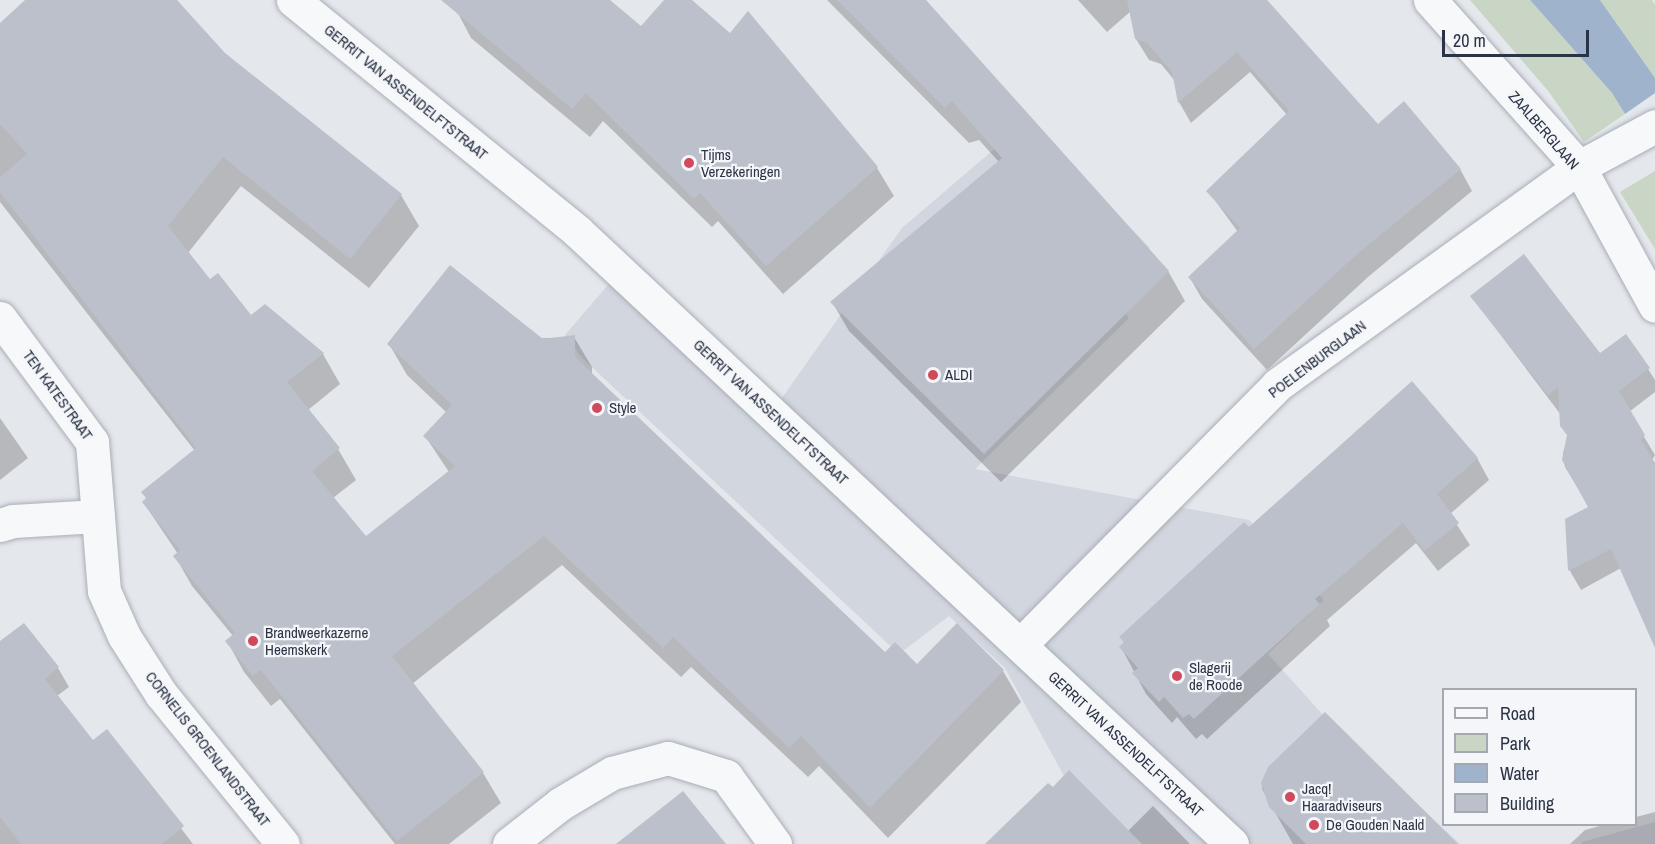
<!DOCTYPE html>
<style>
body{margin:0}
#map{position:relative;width:1655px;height:844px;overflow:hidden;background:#e4e7ec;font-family:"Archivo Narrow",sans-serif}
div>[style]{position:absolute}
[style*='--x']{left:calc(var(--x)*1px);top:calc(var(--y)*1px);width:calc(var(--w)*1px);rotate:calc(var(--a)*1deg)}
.built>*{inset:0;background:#d2d6de}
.green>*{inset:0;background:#c9d6c5}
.water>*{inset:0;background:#9fb4cc}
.shadow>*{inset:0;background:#0003}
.building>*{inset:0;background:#bbc0ca}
.roads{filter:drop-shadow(0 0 2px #a9aeb7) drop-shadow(0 0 2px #a9aeb7)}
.minor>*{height:33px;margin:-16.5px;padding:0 16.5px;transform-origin:16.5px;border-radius:16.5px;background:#f7f8fa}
.dots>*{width:16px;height:16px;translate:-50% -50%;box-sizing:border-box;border:3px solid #f4f6f9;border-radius:50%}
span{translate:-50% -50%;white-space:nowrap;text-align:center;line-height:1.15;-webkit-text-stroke:4.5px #f4f6f9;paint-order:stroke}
.street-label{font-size:15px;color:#2b3445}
.poi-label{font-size:15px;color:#2b3445}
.left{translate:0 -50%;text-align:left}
.legend{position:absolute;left:1442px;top:688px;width:195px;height:138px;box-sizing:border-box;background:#f4f6f9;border:2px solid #a4a8b1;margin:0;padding:8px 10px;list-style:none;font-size:18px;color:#2b3445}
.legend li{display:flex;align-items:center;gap:12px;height:30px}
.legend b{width:30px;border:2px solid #a4a8b1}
.scale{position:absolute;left:1442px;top:30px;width:147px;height:27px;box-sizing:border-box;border:3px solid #2b3445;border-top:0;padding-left:8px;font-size:18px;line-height:21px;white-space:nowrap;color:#2b3445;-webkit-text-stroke:4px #f4f6f9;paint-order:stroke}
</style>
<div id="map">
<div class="built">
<div style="clip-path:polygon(1027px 121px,1150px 248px,1108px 290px,1129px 318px,975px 469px,1249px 520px,1324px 600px,1268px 654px,1333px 726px,1460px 844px,1012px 844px,1065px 778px,1005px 668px,949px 616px,899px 654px,581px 357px,565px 335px,620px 271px,772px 412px,902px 228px)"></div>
<div style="clip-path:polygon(1655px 822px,1655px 844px,1581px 844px,1582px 842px)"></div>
</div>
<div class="green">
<div style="clip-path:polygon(1470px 0,1530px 0,1612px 93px,1625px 114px,1584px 142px,1549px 92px)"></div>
<div style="clip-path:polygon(1600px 0,1652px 0,1655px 5px,1655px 78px)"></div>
<div style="clip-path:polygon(1655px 171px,1655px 249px,1620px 192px)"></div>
</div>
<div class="water">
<div style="clip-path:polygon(1530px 0,1600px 0,1655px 78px,1655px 93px,1625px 114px,1612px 93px)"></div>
</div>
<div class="shadow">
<div style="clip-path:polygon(27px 0,175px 0,224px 55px,401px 195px,419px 226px,369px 288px,241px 186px,188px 253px,210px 281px,251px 317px,323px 354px,340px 384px,308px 410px,338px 449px,356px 480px,333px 498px,366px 538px,449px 472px,425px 436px,447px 413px,407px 375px,389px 344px,574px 337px,592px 367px,592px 375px,885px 654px,917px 666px,957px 625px,1003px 671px,1021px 702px,888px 838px,819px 766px,808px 777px,691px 667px,681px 677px,562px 565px,412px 684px,483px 773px,501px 803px,449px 844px,395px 844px,280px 699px,271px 706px,244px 672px,227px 641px,233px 636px,192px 586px,175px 556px,178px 554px,143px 502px,195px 451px,0 202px,0 24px)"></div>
<div style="clip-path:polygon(451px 0,608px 0,642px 28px,666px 0,689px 0,877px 168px,894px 196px,783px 294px,718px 221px,712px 227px,603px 121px,590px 137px,471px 38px)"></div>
<div style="clip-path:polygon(827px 0,902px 0,1168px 271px,1185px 301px,1001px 482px,849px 331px,832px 302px,999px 162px,979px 140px,969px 143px)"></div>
<div style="clip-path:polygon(1078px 0,1266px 0,1377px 126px,1460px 169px,1472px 191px,1368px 277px,1267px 370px,1202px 299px,1190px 278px,1238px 232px,1208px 191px,1287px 115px,1250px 72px,1191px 123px,1179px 102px,1175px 81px,1161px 64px,1149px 60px,1136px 39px,1131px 11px,1107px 32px)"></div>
<div style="clip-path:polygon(1472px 297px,1600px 355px,1648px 369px,1655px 380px,1655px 392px,1629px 412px,1655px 455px,1652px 460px,1655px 466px,1655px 642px,1621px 568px,1581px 590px,1570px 571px,1567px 520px,1590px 508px,1565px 467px,1563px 453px,1568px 437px,1561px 415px)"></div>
<div style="clip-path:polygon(0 418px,28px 458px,0 480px)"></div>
<div style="clip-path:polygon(1477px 458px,1489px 480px,1450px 514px,1470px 545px,1438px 571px,1416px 543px,1327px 620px,1330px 626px,1207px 739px,1202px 734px,1196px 739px,1177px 717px,1172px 723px,1146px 694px,1121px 647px,1125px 644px,1121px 637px,1249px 529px)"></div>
<div style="clip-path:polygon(0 643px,58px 668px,69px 687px,57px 696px,93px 742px,107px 731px,193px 844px,0 844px)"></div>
<div style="clip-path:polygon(1265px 774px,1456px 844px,1293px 844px,1262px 789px)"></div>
<div style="clip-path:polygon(1153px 806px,1190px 844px,989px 844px,1127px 832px)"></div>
<div style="clip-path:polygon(1655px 812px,1655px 844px,1570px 844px,1585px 830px,1607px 824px,1636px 824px,1636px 817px)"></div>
</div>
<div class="building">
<div style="clip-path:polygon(25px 0,177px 0,225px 53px,402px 194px,350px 259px,223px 157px,168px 226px,210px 279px,218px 273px,251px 315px,265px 304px,324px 353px,287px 382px,340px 448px,312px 471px,366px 536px,455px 466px,423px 436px,452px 405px,387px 344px,450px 265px,543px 339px,575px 335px,575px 357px,885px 652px,895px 642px,917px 664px,957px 623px,1004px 670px,870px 808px,801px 736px,789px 748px,673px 637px,663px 648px,544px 536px,392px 656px,484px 772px,397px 841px,261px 670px,253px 676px,225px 641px,235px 633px,173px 556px,180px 550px,142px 502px,146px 498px,141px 492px,196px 448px,0 192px,0 177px,27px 154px,0 124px,0 23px)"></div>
<div style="clip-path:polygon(441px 0,610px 0,641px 26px,664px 0,692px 0,730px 33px,748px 11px,878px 167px,766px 266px,700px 193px,694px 199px,586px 93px,572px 109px)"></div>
<div style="clip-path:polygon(837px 0,926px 0,1169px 271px,984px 454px,830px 302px,1002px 158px,952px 101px,945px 108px)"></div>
<div style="clip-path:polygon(1127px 0,1267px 0,1378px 124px,1404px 101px,1461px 169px,1356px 255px,1254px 349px,1188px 277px,1240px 228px,1206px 191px,1289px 111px,1237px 52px,1178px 103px,1172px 72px,1147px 43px,1135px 39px)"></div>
<div style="clip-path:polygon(1524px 254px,1600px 353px,1626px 334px,1650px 368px,1619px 391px,1645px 435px,1641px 440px,1655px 463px,1655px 648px,1611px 549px,1568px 571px,1565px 519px,1588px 507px,1562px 460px,1567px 435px,1560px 426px,1558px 387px,1548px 395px,1470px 296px)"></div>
<div style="clip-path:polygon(1412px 381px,1478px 458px,1437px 494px,1459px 523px,1424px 551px,1403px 523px,1315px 599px,1320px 604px,1194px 719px,1189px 714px,1183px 718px,1164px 697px,1159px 702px,1132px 673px,1138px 668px,1119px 647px,1124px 642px,1119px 637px,1244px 522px,1249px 527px)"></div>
<div style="clip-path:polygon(24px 623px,59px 667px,45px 679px,93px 740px,107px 729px,184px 826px,162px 844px,21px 844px,0 817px,0 641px)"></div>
<div style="clip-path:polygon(1325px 712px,1458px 844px,1306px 844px,1269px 807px,1261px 783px,1268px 767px)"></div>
<div style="clip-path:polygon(1069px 770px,1142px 844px,985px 844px,1048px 783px,1053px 787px)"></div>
<div style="clip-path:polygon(683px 791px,726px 844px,616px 844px)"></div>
</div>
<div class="roads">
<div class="minor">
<div style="--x:293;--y:0;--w:366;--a:39.1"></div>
<div style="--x:577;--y:231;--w:897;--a:43.1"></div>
<div style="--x:1430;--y:0;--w:224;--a:48.3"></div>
<div style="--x:1579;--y:167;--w:158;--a:61.3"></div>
<div style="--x:0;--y:318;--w:154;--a:53.4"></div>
<div style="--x:92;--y:442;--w:149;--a:85.4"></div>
<div style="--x:104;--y:591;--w:49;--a:66"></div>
<div style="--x:124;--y:636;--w:69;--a:57.5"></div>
<div style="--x:161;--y:694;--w:193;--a:50.9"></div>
<div style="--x:0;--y:525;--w:14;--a:-17"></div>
<div style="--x:13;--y:521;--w:85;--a:-3.4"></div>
<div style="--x:1021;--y:644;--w:364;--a:-45.3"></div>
<div style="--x:1277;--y:385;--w:372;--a:-35.8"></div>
<div style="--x:1579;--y:167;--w:86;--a:-28.3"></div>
<div style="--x:509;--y:844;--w:65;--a:-38.1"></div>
<div style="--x:560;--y:804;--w:61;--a:-30.8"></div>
<div style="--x:612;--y:773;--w:58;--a:-15"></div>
<div style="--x:668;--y:758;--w:61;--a:17.2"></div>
<div style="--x:726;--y:776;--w:84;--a:54.2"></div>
</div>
</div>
<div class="dots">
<div style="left:689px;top:163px;background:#d1495b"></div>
<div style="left:933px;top:375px;background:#d1495b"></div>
<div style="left:597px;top:408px;background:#d1495b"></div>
<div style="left:253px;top:641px;background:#d1495b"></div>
<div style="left:1177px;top:676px;background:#d1495b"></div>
<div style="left:1290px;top:797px;background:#d1495b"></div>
<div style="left:1314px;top:825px;background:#d1495b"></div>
</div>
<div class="street-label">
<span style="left:406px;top:92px;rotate:39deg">GERRIT VAN ASSENDELFTSTRAAT</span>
<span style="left:1544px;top:130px;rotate:49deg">ZAALBERGLAAN</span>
<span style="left:1317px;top:359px;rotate:-37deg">POELENBURGLAAN</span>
<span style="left:58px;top:395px;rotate:54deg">TEN KATESTRAAT</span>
<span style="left:771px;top:412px;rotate:43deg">GERRIT VAN ASSENDELFTSTRAAT</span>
<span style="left:1126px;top:744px;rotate:43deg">GERRIT VAN ASSENDELFTSTRAAT</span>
<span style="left:208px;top:749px;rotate:52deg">CORNELIS GROENLANDSTRAAT</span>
</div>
<div class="poi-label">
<span class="left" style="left:701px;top:163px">Tijms<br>Verzekeringen</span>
<span class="left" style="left:945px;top:375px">ALDI</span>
<span class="left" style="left:609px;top:408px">Style</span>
<span class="left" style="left:265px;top:641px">Brandweerkazerne<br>Heemskerk</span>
<span class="left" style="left:1189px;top:676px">Slagerij<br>de Roode</span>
<span class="left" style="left:1302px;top:797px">Jacq!<br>Haaradviseurs</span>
<span class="left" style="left:1326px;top:825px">De Gouden Naald</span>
</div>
<ul class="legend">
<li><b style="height:8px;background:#f7f8fa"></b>Road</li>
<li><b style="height:16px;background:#c9d6c5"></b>Park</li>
<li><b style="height:16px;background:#9fb4cc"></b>Water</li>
<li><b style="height:16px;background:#bbc0ca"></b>Building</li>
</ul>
<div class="scale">20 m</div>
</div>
